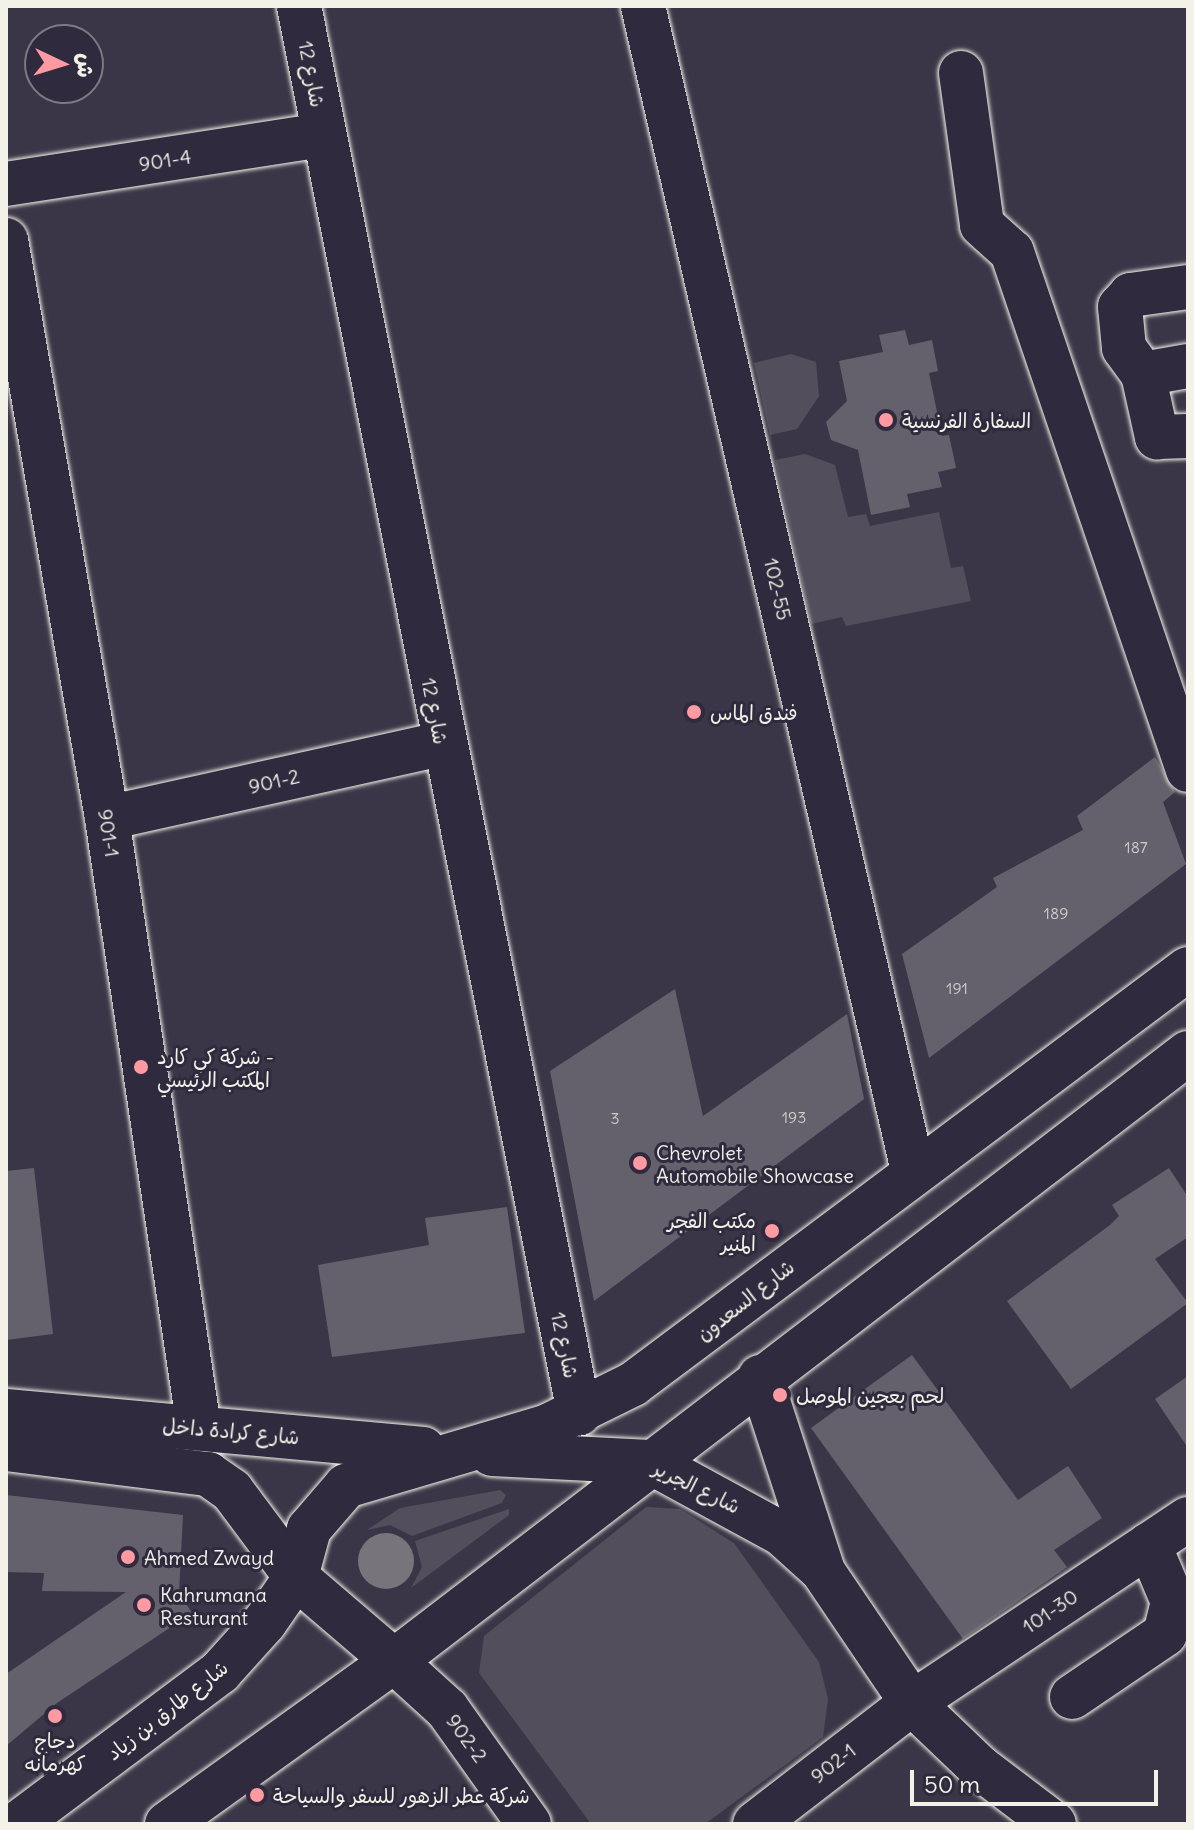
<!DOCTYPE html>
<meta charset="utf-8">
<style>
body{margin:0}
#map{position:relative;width:1194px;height:1830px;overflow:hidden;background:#3b3647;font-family:Delius,"Playpen Sans Arabic",sans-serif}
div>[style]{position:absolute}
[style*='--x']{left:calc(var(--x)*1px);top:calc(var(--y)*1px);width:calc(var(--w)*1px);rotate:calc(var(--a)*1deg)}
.green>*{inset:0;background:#534e5c}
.water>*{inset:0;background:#78747b}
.round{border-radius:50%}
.building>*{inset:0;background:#65616c}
.roads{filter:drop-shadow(0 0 2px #f4f1e8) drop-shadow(0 0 2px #f4f1e8)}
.minor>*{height:44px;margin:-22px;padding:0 22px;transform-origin:22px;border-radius:22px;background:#2f2a3d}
.major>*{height:44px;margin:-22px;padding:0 22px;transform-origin:22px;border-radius:22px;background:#2f2a3d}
.dots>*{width:22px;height:22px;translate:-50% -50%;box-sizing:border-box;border:4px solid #2f2a3d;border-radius:50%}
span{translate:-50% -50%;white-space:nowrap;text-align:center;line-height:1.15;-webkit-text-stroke:6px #2f2a3d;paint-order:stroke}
.number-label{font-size:16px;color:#d0cdc9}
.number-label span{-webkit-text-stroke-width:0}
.street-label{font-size:20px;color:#f4f1e8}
.poi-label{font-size:20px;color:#f4f1e8}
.left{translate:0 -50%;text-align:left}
.right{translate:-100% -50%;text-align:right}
.frame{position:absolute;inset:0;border:8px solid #f4f1e8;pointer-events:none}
.north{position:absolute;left:24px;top:24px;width:80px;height:80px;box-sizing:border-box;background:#2f2a3d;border:2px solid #7e7a81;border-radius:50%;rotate:94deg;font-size:22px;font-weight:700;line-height:32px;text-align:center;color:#f4f1e8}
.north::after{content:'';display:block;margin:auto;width:28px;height:36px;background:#ff9aa2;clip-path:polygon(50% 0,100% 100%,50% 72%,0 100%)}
.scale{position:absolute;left:910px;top:1770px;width:248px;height:36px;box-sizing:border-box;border:4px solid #f4f1e8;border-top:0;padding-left:10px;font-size:24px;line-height:28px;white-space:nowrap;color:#f4f1e8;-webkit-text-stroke:6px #2f2a3d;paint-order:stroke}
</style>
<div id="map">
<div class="green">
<div style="clip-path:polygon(791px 354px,816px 362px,819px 396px,797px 429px,770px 435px,754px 363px)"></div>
<div style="clip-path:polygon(805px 454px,835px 465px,848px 517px,866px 514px,870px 526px,939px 512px,951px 568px,963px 566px,971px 601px,846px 626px,842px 617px,811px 624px,775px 460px)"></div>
<div style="clip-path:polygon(500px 1490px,506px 1495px,502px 1503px,412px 1536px,390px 1525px,367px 1530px,400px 1508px)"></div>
<div style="clip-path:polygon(646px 1507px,680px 1509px,734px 1543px,819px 1662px,828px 1699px,823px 1737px,705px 1824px,591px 1824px,479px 1673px,484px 1636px)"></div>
<div style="clip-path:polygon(509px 1509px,509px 1515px,411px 1588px,422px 1567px,415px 1541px)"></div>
</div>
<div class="water">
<div class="round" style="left:358px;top:1533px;width:56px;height:56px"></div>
</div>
<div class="building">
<div style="clip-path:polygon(905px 330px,909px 345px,932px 340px,938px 371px,929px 373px,942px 436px,949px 435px,956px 468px,938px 472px,942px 487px,907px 494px,910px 507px,871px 515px,858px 450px,831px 440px,826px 422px,847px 401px,839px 361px,883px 352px,879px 335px)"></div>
<div style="clip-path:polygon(1155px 757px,1175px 792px,1163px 802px,1186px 864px,929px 1058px,902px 954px,997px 887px,993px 878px,1083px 830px,1077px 816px)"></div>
<div style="clip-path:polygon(675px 989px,703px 1116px,847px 1014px,864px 1099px,594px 1301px,550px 1071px)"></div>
<div style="clip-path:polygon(34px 1168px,53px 1334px,6px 1340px,6px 1171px)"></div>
<div style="clip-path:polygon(1169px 1168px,1188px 1197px,1188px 1237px,1155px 1259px,1188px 1303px,1071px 1389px,1007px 1301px,1110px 1225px,1119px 1216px,1112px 1205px)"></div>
<div style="clip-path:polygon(507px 1207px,525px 1333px,332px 1357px,318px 1265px,429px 1245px,425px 1218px)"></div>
<div style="clip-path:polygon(912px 1355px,1018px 1500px,1068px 1466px,1102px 1518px,1054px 1550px,1067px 1567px,963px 1639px,811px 1428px)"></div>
<div style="clip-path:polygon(1188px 1376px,1188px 1448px,1155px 1399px)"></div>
<div style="clip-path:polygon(6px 1495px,183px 1515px,179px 1593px,192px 1613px,57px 1703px,6px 1746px,6px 1674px,126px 1592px,42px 1591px,44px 1573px,6px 1572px)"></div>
</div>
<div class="roads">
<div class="minor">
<div style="--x:299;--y:6;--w:1435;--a:78.74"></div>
<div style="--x:643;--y:6;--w:1196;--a:76.95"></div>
<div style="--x:961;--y:73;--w:153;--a:82.1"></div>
<div style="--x:982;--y:225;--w:40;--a:42"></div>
<div style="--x:1012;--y:252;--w:547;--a:71.23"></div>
<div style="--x:6;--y:184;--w:321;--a:-8.8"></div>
<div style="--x:6;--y:240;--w:587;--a:80.09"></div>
<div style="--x:107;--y:818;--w:617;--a:81.42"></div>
<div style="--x:1188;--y:287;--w:58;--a:172"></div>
<div style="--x:1131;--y:295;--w:16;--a:133"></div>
<div style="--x:1120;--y:307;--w:41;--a:84.4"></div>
<div style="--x:1124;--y:348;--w:32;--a:54"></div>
<div style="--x:1143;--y:374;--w:46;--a:-10.1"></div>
<div style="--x:1143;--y:374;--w:65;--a:77.5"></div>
<div style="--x:1157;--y:437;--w:31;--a:-2"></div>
<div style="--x:107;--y:818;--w:342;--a:-12.5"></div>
<div style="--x:394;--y:1661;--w:72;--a:42.2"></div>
<div style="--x:447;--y:1709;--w:141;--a:54.5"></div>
<div style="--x:1072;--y:1697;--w:112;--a:-34.1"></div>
<div style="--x:1165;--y:1634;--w:33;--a:-76"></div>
<div style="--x:1173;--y:1602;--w:62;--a:-112.8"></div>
<div style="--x:755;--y:1824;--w:198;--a:-37.6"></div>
<div style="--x:912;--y:1703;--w:332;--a:-33.7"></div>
</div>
<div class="major">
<div style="--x:760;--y:1377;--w:201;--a:72"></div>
<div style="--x:6;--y:1411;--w:419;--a:5.2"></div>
<div style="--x:6;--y:1449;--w:204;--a:7.1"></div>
<div style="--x:208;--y:1474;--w:29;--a:35"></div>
<div style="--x:232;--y:1491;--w:107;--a:53.3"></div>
<div style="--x:296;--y:1577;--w:129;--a:40.6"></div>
<div style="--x:492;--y:1454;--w:158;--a:2.9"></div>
<div style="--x:650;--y:1462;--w:150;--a:28.6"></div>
<div style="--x:782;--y:1534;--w:54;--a:42"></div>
<div style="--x:822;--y:1570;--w:161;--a:55.9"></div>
<div style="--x:912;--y:1703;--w:93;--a:43.7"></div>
<div style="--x:979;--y:1767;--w:94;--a:37.2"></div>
<div style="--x:17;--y:1824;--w:254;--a:-36.8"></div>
<div style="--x:220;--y:1672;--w:67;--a:-48"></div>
<div style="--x:265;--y:1622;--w:55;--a:-55.4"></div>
<div style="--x:296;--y:1577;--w:50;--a:-74.8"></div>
<div style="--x:309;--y:1529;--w:57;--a:-49.3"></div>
<div style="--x:346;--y:1486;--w:211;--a:-16.5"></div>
<div style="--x:548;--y:1426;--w:95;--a:-26.3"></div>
<div style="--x:633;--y:1384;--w:693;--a:-36.79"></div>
<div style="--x:167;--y:1824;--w:279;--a:-35.7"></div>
<div style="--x:394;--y:1661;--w:1000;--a:-37.44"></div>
</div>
</div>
<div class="dots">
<div style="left:886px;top:420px;background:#ff9aa2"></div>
<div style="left:694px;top:712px;background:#ff9aa2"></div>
<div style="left:141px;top:1067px;background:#ff9aa2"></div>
<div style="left:640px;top:1163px;background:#ff9aa2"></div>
<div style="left:772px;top:1231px;background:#ff9aa2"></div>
<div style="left:780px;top:1395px;background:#ff9aa2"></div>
<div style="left:128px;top:1557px;background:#ff9aa2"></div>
<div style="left:144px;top:1605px;background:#ff9aa2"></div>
<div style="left:55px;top:1716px;background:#ff9aa2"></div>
<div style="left:257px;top:1795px;background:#ff9aa2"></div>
</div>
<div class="number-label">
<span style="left:1136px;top:847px">187</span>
<span style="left:1056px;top:913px">189</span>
<span style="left:957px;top:988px">191</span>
<span style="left:794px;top:1117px">193</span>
<span style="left:615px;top:1118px">3</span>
</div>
<div class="street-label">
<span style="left:312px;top:74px;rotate:79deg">شارع 12</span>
<span style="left:165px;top:160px;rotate:-9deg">901-4</span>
<span style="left:778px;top:589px;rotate:77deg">102-55</span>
<span style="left:435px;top:711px;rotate:79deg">شارع 12</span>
<span style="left:274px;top:781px;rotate:-13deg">901-2</span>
<span style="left:109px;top:833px;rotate:81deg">901-1</span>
<span style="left:745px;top:1300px;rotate:-38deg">شارع السعدون</span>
<span style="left:565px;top:1345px;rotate:78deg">شارع 12</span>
<span style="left:231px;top:1431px;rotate:5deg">شارع كرادة داخل</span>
<span style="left:697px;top:1487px;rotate:26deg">شارع الجرير</span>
<span style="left:1050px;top:1611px;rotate:-34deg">101-30</span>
<span style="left:167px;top:1710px;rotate:-38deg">شارع طارق بن زياد</span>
<span style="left:467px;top:1738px;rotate:54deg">902-2</span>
<span style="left:833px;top:1763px;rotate:-38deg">902-1</span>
</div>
<div class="poi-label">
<span class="left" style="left:902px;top:420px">السفارة الفرنسية</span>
<span class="left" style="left:710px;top:712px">فندق الماس</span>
<span class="left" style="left:157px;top:1068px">شركة كي كارد -<br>المكتب الرئيسي</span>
<span class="left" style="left:656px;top:1164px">Chevrolet<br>Automobile Showcase</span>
<span class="right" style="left:756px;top:1232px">مكتب الفجر<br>المنير</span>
<span class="left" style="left:796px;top:1395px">لحم بعجين الموصل</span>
<span class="left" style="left:144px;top:1557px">Ahmed Zwayd</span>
<span class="left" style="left:160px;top:1606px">Kahrumana<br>Resturant</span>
<span style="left:55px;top:1752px">دجاج<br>كهرمانه</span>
<span class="left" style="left:273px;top:1795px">شركة عطر الزهور للسفر والسياحة</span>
</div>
<div class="frame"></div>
<div class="north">ش</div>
<div class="scale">50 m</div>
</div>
